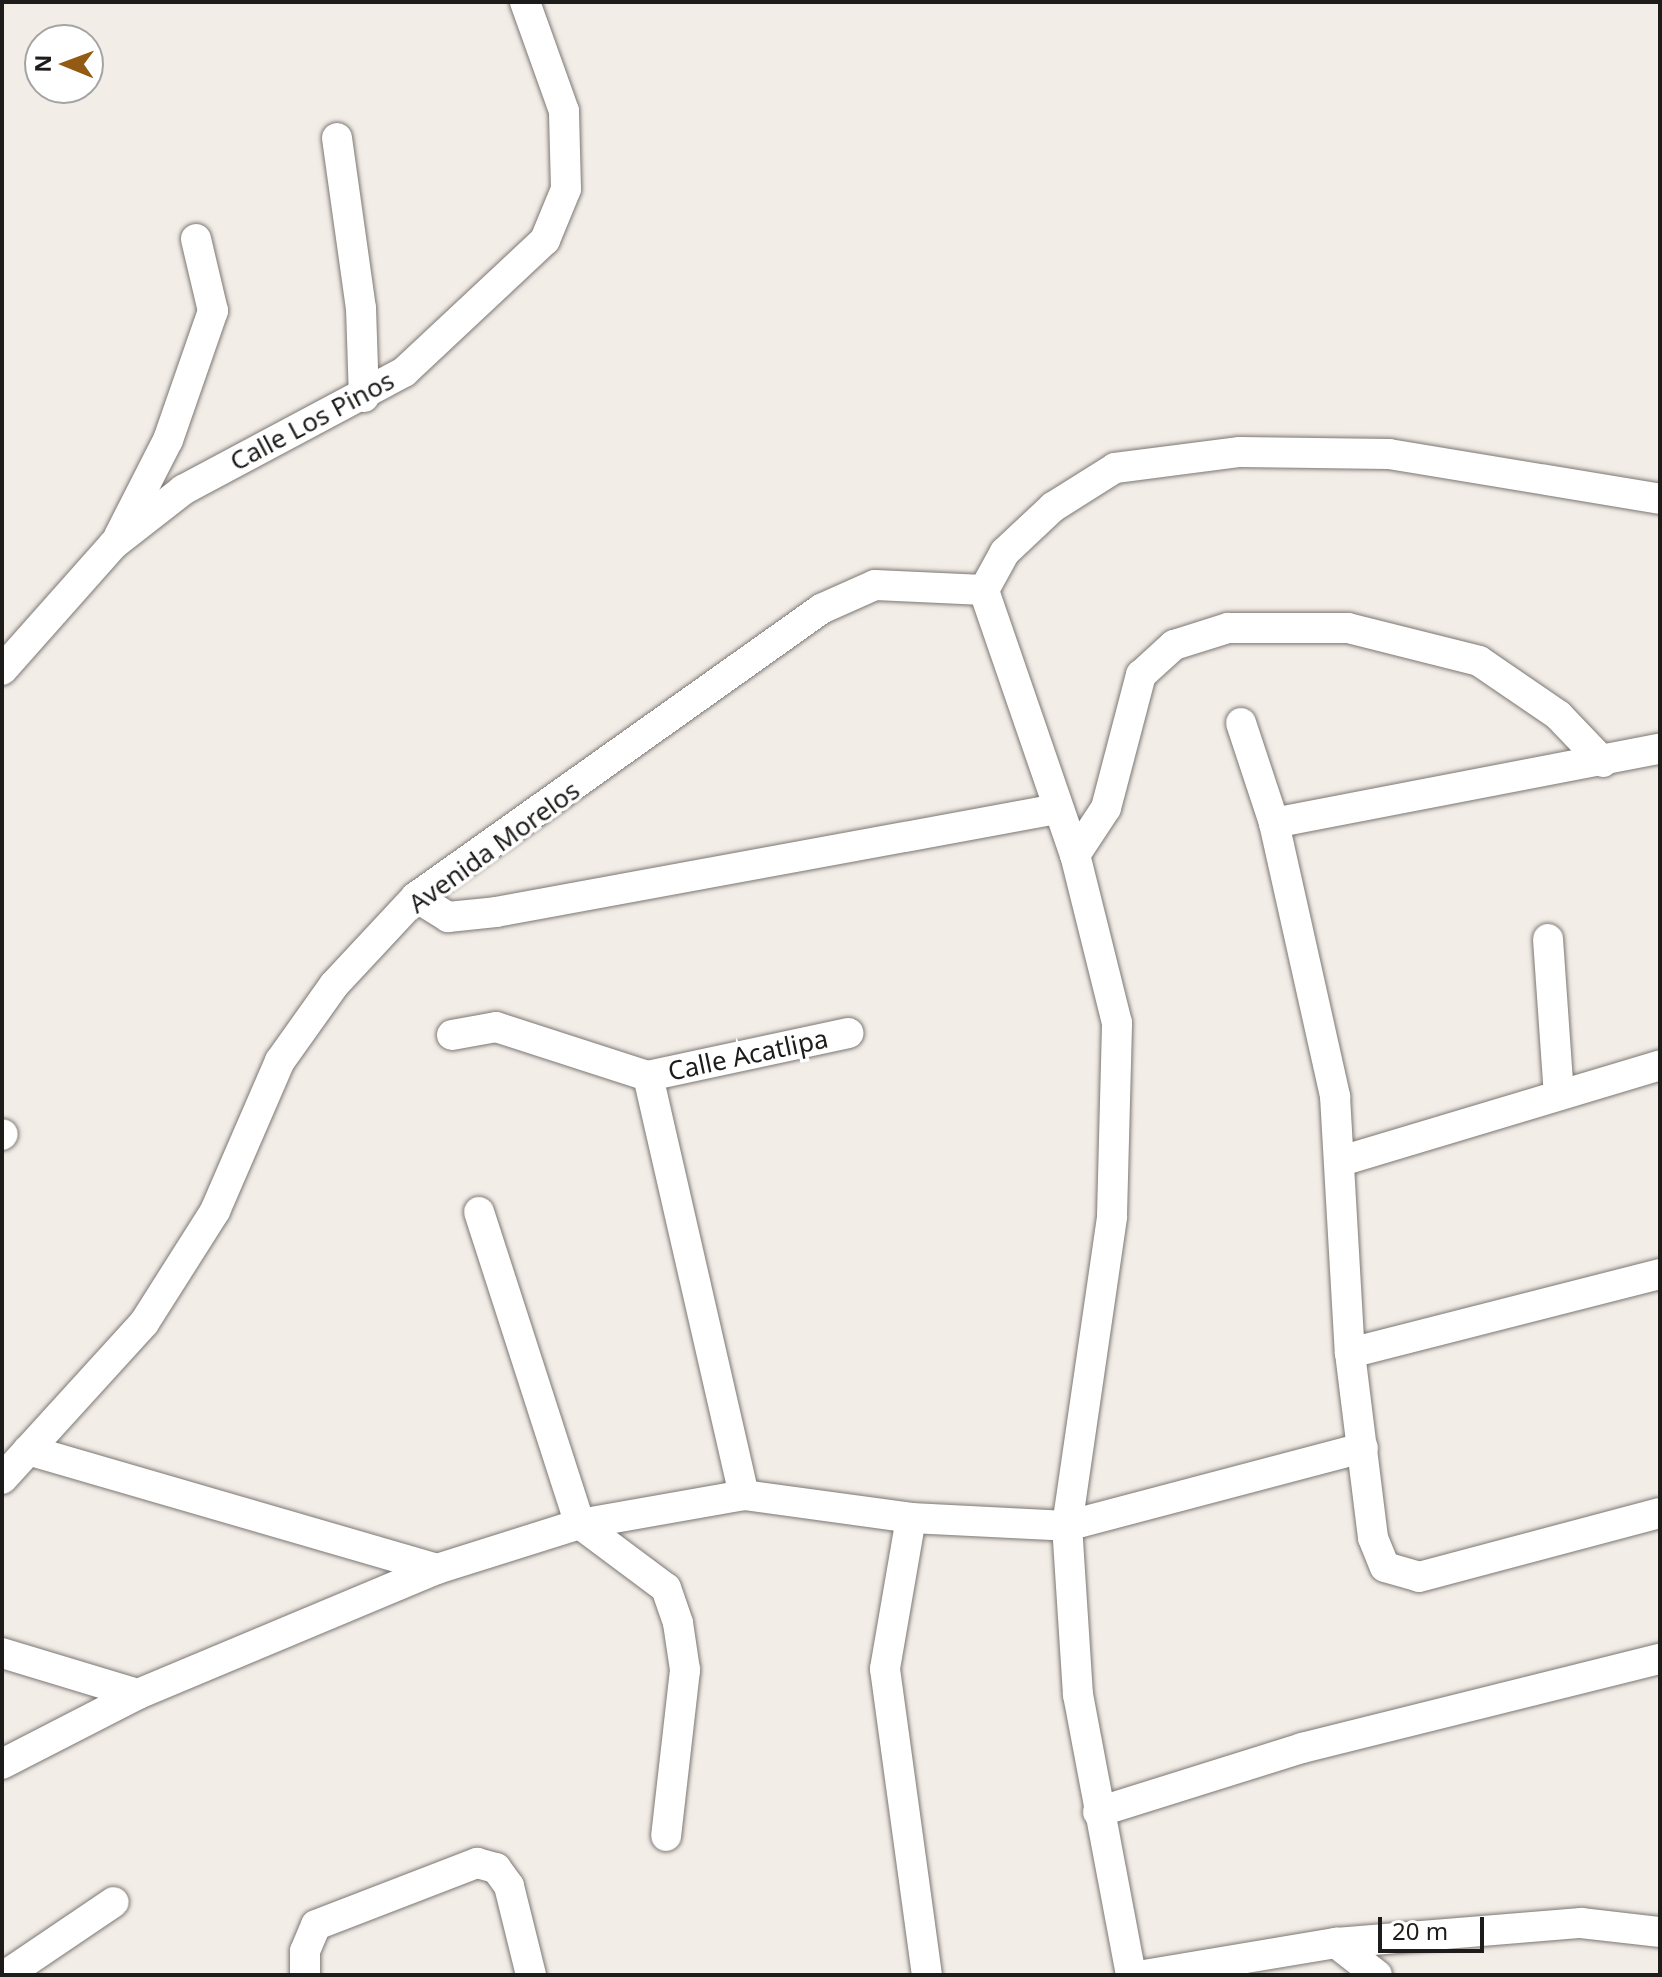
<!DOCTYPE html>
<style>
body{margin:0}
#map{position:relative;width:1662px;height:1977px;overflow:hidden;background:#f3ede8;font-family:"Noto Sans",sans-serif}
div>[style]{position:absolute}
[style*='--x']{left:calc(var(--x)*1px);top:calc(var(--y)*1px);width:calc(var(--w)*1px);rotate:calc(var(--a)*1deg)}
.roads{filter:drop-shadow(0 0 2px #7c7773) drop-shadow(0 0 2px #7c7773)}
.street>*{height:30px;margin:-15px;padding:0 15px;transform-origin:15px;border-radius:15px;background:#fff}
span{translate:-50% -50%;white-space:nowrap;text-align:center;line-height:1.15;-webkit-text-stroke:7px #fff;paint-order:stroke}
.street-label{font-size:26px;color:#1e1c1b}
.frame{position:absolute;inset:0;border:4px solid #1e1c1b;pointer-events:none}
.north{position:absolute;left:24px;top:24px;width:80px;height:80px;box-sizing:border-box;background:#fff;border:2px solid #a5a4a4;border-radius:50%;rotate:271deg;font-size:22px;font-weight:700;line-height:32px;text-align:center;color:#1e1c1b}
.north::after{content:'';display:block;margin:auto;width:28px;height:36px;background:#925a12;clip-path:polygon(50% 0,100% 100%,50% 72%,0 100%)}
.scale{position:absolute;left:1378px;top:1917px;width:106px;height:36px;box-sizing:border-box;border:4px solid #1e1c1b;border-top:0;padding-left:10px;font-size:24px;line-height:28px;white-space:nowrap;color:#1e1c1b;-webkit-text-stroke:6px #fff;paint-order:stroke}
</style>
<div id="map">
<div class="roads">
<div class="street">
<div style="--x:337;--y:138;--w:172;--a:82"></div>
<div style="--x:361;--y:308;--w:89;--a:88.1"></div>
<div style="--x:119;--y:536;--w:108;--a:-63"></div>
<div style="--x:168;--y:440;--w:137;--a:-70.8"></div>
<div style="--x:213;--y:311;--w:74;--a:-103.3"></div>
<div style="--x:2;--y:670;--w:169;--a:-48.4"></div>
<div style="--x:114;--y:544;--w:88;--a:-38"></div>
<div style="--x:183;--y:490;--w:251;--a:-28.1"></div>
<div style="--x:404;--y:372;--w:193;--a:-43.1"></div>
<div style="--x:545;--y:240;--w:55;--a:-67.6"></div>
<div style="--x:566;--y:189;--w:78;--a:-91.5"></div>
<div style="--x:564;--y:111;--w:116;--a:-109.7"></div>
<div style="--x:1241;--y:723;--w:105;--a:71.7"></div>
<div style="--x:1274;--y:823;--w:280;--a:77.4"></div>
<div style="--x:1335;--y:1096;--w:257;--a:86.7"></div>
<div style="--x:1350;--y:1353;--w:186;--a:82.9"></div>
<div style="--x:1373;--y:1538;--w:31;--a:68"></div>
<div style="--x:1385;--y:1567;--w:35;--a:16"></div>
<div style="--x:1419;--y:1577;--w:249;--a:-14.9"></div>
<div style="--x:1274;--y:823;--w:393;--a:-10.9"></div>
<div style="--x:1075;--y:855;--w:56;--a:-56.6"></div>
<div style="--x:1106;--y:808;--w:138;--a:-75.3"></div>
<div style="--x:1141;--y:675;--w:45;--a:-42.3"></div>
<div style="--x:1174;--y:645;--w:57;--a:-17.5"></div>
<div style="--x:1228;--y:628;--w:120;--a:0"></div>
<div style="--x:1348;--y:628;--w:135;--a:14.1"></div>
<div style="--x:1479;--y:661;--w:96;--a:34.4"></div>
<div style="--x:1558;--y:715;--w:65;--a:46.2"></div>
<div style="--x:416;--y:897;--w:38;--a:32"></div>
<div style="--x:448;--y:917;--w:48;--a:-5.9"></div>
<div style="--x:496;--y:912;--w:570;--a:-10.4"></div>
<div style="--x:1548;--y:939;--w:156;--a:86"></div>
<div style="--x:452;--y:1035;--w:45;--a:-10.3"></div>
<div style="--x:496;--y:1027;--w:160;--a:17.9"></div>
<div style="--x:648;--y:1076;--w:205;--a:-12.1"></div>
<div style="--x:648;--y:1076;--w:430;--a:77.1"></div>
<div style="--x:2;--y:1135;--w:1;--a:-45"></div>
<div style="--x:1341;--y:1161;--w:333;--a:-16.7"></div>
<div style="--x:479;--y:1212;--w:328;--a:72.1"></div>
<div style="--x:580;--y:1524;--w:107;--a:36.7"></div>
<div style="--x:666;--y:1588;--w:37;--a:71"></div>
<div style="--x:678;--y:1623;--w:48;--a:81.5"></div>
<div style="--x:685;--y:1670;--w:167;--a:96.5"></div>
<div style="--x:1350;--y:1353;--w:320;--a:-14.3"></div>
<div style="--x:28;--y:1450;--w:426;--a:16.2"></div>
<div style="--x:2;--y:1479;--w:211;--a:-47.7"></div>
<div style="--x:144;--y:1323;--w:133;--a:-57.6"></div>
<div style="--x:215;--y:1211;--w:163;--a:-66.6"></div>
<div style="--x:280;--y:1061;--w:93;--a:-54.6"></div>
<div style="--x:334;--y:985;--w:120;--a:-47"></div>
<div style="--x:416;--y:897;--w:497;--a:-35.4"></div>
<div style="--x:821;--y:609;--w:59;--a:-24"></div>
<div style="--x:875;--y:585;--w:109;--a:2.6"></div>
<div style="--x:911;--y:1518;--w:153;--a:99.8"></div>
<div style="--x:885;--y:1669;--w:309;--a:82.2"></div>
<div style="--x:2;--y:1653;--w:142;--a:16.8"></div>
<div style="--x:2;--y:1764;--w:153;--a:-27.2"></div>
<div style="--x:138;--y:1694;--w:324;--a:-22.7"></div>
<div style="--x:437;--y:1569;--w:150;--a:-17.5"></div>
<div style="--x:580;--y:1524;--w:167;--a:-10"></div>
<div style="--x:744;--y:1495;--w:169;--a:7.8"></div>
<div style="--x:911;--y:1518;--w:156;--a:2.9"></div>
<div style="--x:1067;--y:1526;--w:306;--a:-14.8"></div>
<div style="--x:1098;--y:1812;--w:214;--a:-17.4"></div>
<div style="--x:1302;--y:1748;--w:369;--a:-14"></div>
<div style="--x:1336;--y:1943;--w:52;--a:38"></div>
<div style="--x:6;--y:1975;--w:130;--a:-34.1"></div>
<div style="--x:305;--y:1975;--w:24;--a:-90"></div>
<div style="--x:305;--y:1951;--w:28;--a:-67"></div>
<div style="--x:316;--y:1925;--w:173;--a:-21.1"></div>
<div style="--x:477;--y:1863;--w:20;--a:15"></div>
<div style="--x:496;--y:1868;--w:22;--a:54"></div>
<div style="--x:509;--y:1886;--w:92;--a:76.1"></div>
<div style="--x:1131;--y:1975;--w:285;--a:-100.7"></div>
<div style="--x:1078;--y:1695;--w:169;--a:-93.7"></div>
<div style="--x:1067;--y:1526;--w:313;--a:-81.7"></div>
<div style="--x:1112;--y:1216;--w:193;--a:-88.5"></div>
<div style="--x:1117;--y:1023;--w:173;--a:-104"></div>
<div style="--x:1075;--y:855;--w:280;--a:-109"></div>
<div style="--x:984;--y:590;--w:43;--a:-61.1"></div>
<div style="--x:1005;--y:552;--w:66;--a:-43.2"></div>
<div style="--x:1053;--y:507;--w:73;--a:-32.2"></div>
<div style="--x:1115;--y:468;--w:126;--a:-7.3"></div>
<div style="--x:1240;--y:452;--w:149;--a:0.8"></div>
<div style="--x:1389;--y:454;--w:275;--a:9.4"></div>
<div style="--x:1144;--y:1975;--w:195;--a:-9.5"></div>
<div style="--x:1336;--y:1943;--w:246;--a:-4.7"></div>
<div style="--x:1581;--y:1923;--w:80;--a:6.5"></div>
</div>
</div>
<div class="street-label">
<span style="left:312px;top:421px;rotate:-28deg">Calle Los Pinos</span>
<span style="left:494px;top:847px;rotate:-36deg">Avenida Morelos</span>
<span style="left:748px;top:1055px;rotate:-12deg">Calle Acatlipa</span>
</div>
<div class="frame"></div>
<div class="north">N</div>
<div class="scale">20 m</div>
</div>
